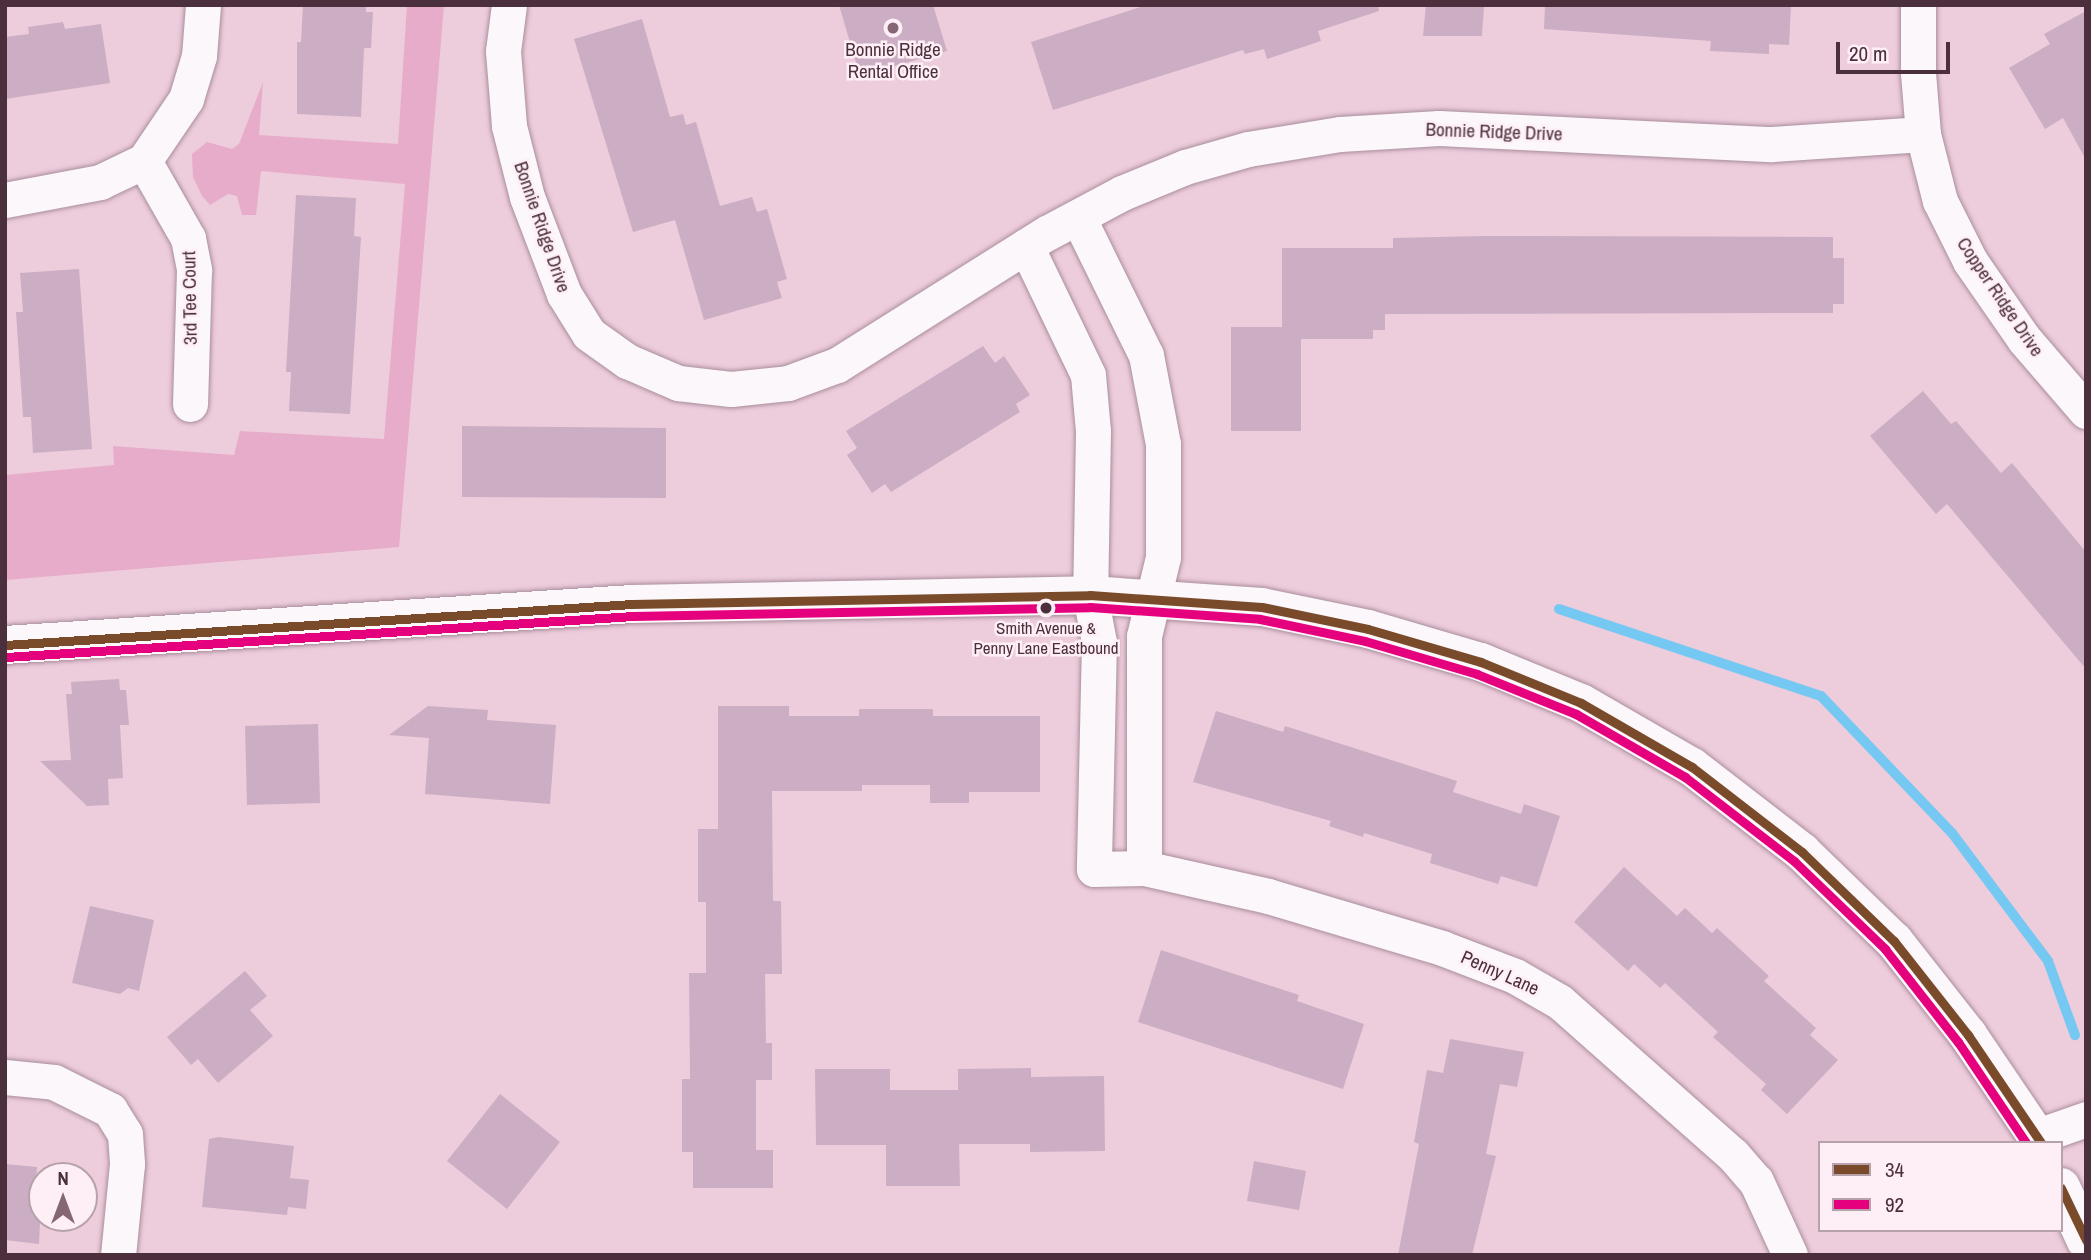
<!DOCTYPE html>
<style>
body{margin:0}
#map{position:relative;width:2091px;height:1260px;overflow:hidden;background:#edccdc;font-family:"Archivo Narrow",sans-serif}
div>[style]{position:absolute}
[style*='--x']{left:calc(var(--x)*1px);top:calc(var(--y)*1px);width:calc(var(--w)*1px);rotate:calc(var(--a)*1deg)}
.green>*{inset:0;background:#e6acc9}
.stream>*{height:10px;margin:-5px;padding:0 5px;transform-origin:5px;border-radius:5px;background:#75c8f2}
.building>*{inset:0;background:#cbaec3}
.roads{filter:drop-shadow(0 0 2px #a98e9c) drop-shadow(0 0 2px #a98e9c)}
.minor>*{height:35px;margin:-17.5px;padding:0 17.5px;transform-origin:17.5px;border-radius:17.5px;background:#fcf7fa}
.secondary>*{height:38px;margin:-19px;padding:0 19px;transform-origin:19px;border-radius:19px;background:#fcf7fa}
.bus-1>*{height:9px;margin:-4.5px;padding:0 4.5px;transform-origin:4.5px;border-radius:4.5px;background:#7a4b2a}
.bus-2>*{height:9px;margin:-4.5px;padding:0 4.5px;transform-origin:4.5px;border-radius:4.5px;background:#e5007d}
.dots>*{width:19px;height:19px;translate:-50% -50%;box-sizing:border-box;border:4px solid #feeff6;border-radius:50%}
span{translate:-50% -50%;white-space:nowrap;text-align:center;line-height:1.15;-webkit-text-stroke:5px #feeff6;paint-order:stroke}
.bus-label{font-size:17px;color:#4c2f3d}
.poi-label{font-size:19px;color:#4c2f3d}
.street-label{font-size:19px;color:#4c2f3d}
.frame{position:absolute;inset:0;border:7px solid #4c2f3d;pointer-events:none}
.legend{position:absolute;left:1818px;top:1141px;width:245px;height:91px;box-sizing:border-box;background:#feeff6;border:2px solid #b7a2ac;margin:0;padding:9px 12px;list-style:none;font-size:21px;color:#4c2f3d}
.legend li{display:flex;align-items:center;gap:14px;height:35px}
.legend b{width:35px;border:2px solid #b7a2ac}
.north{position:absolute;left:28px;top:1162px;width:70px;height:70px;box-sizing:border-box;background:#feeff6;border:2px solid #b7a2ac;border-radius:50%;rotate:0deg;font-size:19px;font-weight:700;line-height:28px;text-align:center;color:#4c2f3d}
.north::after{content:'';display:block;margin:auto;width:24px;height:32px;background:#846675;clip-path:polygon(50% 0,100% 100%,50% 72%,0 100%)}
.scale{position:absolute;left:1836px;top:42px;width:114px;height:32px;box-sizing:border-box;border:4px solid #4c2f3d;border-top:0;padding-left:9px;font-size:21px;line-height:24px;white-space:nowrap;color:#4c2f3d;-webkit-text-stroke:5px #feeff6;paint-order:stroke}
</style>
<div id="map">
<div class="green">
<div style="clip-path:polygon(407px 5px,444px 5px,399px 547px,5px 580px,5px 475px,114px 465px,113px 446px,234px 455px,240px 431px,384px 439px,405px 184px,261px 171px,256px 215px,242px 215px,237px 196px,228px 194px,210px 205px,202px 196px,193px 177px,192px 154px,207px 142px,232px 149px,239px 144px,263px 82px,259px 135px,398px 144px)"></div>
</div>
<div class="stream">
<div style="--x:1559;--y:609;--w:276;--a:18.4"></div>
<div style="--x:1821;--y:696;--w:190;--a:46.3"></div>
<div style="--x:1952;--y:833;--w:160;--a:53.1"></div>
<div style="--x:2048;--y:961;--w:79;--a:70"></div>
</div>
<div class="building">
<div style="clip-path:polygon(303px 5px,366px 5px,366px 12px,373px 12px,371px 48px,364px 48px,361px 117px,297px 114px,297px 42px,301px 42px)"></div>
<div style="clip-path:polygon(839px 5px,933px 5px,947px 51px,860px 76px)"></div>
<div style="clip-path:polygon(1147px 5px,1378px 5px,1379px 11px,1318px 31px,1321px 41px,1267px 59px,1264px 49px,1245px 54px,1243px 50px,1053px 110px,1031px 42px)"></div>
<div style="clip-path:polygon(1426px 5px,1484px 5px,1482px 36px,1423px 36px)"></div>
<div style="clip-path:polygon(1545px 5px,1791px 5px,1789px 45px,1769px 44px,1769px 54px,1710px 51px,1711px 41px,1544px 29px)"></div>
<div style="clip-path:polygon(2086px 11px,2086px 160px,2063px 118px,2045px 129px,2009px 68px,2050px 44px,2044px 34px)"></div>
<div style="clip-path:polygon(642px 19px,670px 117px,683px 114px,686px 125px,696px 122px,720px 206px,752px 197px,757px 212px,767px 209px,787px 279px,777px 282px,782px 298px,704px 320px,675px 220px,633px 232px,574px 39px)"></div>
<div style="clip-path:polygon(63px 22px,65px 29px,101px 24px,110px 83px,5px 99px,5px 37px,29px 34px,28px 27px)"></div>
<div style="clip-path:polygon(296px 195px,356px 198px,354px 236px,361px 237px,350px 414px,289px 411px,291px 372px,286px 372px)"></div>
<div style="clip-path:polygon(1484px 236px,1833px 237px,1833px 258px,1844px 258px,1844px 304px,1833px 304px,1833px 313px,1385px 314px,1385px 330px,1373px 330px,1373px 339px,1301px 339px,1301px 431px,1231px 431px,1231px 327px,1282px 327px,1282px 248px,1393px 248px,1393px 238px)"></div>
<div style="clip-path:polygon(79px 269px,92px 449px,33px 453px,31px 417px,23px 417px,16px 312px,23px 312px,20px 273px)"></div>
<div style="clip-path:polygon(983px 346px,995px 363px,1004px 356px,1030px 395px,1016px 404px,1020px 412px,891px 492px,885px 484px,872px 493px,847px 455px,857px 448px,846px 431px)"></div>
<div style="clip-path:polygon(1923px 391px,1951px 424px,1956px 421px,2001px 473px,2012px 463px,2086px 552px,2086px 669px,1947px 504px,1936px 514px,1870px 436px)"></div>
<div style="clip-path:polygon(462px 426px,666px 428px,666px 498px,462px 497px)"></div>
<div style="clip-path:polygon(119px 679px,120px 690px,126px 690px,129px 725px,120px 725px,123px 778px,108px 779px,109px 805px,87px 806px,40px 761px,71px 760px,66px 694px,72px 694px,71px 682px)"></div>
<div style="clip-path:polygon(428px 706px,488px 710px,487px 720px,556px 725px,550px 804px,425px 794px,429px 738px,389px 735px)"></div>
<div style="clip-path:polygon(718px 706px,789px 706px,789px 716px,859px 716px,859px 709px,933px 709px,933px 716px,1040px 716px,1040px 792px,969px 792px,969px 803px,930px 803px,930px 785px,862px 785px,862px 791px,772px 791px,773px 901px,781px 901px,782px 974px,765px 974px,766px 1043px,772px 1043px,772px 1080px,756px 1080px,756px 1150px,773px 1150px,773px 1188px,693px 1188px,693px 1152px,682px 1152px,682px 1079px,690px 1079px,689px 973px,706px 973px,706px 902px,698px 902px,698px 829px,718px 829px)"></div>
<div style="clip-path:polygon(1216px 711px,1283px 732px,1285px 726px,1457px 781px,1453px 792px,1521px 814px,1524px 804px,1560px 816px,1537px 887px,1501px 876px,1498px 884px,1430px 863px,1432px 854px,1364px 833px,1363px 837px,1329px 826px,1331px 821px,1193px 782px)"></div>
<div style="clip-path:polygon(318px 724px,320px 803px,247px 805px,245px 726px)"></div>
<div style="clip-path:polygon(1624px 867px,1677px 916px,1685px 908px,1712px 933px,1717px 928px,1769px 976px,1764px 981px,1816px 1028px,1810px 1035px,1838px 1060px,1787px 1114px,1761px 1090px,1766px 1084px,1713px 1037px,1718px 1032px,1665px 983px,1660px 988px,1634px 964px,1628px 971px,1574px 922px)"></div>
<div style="clip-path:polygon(90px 906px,154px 920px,139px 991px,128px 988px,120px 994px,72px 983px)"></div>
<div style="clip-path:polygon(1161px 950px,1299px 995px,1297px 1001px,1364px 1024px,1343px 1089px,1138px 1022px)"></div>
<div style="clip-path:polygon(245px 971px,267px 996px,250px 1010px,273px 1036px,218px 1083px,198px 1059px,191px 1065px,167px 1037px)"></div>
<div style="clip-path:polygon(1450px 1039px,1524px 1052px,1517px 1087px,1500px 1084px,1486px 1154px,1496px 1156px,1472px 1255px,1398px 1255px,1419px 1144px,1414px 1142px,1427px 1070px,1443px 1073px)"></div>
<div style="clip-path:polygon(1031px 1068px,1031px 1077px,1104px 1076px,1105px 1151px,1030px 1152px,1030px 1144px,959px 1144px,960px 1186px,886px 1186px,886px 1145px,816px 1145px,815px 1069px,890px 1069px,890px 1090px,958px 1090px,958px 1069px)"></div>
<div style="clip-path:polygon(500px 1094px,560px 1142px,507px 1209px,447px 1161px)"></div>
<div style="clip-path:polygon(218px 1137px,294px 1146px,290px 1178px,309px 1180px,306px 1209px,288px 1207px,287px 1215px,202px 1207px,209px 1139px)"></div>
<div style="clip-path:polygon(1254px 1161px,1306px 1171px,1299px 1210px,1247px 1201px)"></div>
<div style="clip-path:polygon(5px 1164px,37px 1167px,36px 1179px,42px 1180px,39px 1244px,5px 1240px)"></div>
</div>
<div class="roads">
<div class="minor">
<div style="--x:509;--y:5;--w:46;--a:97.4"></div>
<div style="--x:503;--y:51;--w:75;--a:85.4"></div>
<div style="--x:509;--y:126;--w:73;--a:75.8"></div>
<div style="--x:527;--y:197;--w:104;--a:69.1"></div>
<div style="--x:564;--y:294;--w:47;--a:58"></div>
<div style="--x:589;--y:334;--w:47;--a:35.4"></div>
<div style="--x:627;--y:361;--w:56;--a:23.3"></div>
<div style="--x:678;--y:383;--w:53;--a:6.5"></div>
<div style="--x:731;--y:389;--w:57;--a:-6"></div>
<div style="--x:788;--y:383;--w:52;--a:-20.2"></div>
<div style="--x:837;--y:365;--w:248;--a:-32.2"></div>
<div style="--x:1047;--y:233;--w:85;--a:-28.1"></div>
<div style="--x:1122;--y:193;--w:68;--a:-22.4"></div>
<div style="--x:1185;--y:167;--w:66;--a:-15.9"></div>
<div style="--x:1248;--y:149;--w:93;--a:-9.3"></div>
<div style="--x:1340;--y:134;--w:99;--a:-3.5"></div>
<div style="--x:1439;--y:128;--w:333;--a:2.8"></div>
<div style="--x:1772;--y:144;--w:151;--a:-3.8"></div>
<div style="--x:1918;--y:5;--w:68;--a:90"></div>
<div style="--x:1918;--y:73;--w:61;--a:85.3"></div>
<div style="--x:1923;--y:134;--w:69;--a:75.8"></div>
<div style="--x:1940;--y:201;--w:67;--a:63.4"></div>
<div style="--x:1970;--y:261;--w:95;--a:55.3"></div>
<div style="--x:2024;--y:339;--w:95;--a:49.3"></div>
<div style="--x:144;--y:161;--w:89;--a:60.3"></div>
<div style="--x:188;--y:238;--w:33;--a:79"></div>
<div style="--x:194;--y:270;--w:134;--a:91.7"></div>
<div style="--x:5;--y:200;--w:97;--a:-10.7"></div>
<div style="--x:100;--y:182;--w:49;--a:-25.5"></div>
<div style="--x:144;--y:161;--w:75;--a:-55.9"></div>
<div style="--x:186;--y:99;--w:45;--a:-73.2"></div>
<div style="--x:199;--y:56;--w:51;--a:-85.5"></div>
<div style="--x:1078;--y:217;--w:154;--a:63.8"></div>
<div style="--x:1146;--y:355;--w:91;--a:79.2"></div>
<div style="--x:1163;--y:444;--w:113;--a:90"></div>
<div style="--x:1163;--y:557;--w:81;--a:103.5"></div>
<div style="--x:1144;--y:636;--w:232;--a:90"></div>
<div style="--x:1026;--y:246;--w:143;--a:64.3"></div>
<div style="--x:1088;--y:375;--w:56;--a:84.9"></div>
<div style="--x:1093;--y:431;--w:164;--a:91"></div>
<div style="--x:1090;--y:595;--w:48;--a:79.2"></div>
<div style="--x:1099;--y:642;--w:227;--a:91.3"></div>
<div style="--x:1094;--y:869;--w:50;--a:-1.1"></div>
<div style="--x:1144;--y:868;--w:127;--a:12.7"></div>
<div style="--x:1268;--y:896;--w:182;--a:16.6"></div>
<div style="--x:1442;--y:948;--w:78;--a:21"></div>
<div style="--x:1515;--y:976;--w:52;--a:30"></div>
<div style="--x:1560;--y:1002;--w:231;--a:41.5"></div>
<div style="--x:1733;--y:1155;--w:35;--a:49"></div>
<div style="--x:1756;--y:1181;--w:81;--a:65.3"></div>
<div style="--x:5;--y:1077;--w:49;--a:5.8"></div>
<div style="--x:54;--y:1082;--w:63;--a:26.6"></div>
<div style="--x:110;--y:1110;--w:28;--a:58"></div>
<div style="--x:125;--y:1134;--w:30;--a:86"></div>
<div style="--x:127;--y:1164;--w:91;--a:95.6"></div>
<div style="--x:2038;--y:1136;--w:51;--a:-19.5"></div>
</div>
<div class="secondary">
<div style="--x:5;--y:645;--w:628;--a:-3.74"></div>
<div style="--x:632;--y:604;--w:458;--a:-1.1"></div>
<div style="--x:1090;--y:595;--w:172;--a:4"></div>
<div style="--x:1262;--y:607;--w:108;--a:11.7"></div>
<div style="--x:1368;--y:629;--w:118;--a:16.3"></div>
<div style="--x:1481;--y:662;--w:108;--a:22.3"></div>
<div style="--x:1581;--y:703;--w:128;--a:30"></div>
<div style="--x:1692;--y:767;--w:139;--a:37.7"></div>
<div style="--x:1802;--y:852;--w:128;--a:44.1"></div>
<div style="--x:1894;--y:941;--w:120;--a:51.8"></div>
<div style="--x:1968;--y:1035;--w:130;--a:55.9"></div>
<div style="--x:2061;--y:1187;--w:60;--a:65.2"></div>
</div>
</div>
<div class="bus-1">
<div style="--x:5;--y:645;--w:628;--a:-3.74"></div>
<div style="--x:632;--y:604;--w:458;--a:-1.1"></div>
<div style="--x:1090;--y:595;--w:172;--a:4"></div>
<div style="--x:1262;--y:607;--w:108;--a:11.7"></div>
<div style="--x:1368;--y:629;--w:118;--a:16.3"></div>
<div style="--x:1481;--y:662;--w:108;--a:22.3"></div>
<div style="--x:1581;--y:703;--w:128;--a:30"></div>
<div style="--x:1692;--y:767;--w:139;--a:37.7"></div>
<div style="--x:1802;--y:852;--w:128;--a:44.1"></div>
<div style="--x:1894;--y:941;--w:120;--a:51.8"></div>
<div style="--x:1968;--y:1035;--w:130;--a:55.9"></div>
<div style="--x:2061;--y:1188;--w:58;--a:64.3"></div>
</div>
<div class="bus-2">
<div style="--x:6;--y:657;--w:628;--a:-3.74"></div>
<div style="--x:633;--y:616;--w:457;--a:-1.1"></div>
<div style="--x:1090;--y:607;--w:170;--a:4"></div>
<div style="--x:1260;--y:619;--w:107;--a:11.8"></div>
<div style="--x:1365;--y:641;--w:117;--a:16.4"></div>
<div style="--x:1477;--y:674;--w:107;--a:22"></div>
<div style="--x:1576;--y:714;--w:126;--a:30"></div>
<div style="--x:1685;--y:777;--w:138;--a:37.6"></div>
<div style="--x:1794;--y:861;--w:127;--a:44"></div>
<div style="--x:1885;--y:949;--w:118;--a:51.9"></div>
<div style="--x:1958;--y:1042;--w:122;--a:56"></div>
</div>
<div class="dots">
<div style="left:893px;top:28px;background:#846675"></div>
<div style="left:1046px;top:608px;background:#4c2f3d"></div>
</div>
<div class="bus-label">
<span style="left:1046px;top:638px">Smith Avenue &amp;<br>Penny Lane Eastbound</span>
</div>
<div class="poi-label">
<span style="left:893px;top:61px">Bonnie Ridge<br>Rental Office</span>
</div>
<div class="street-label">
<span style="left:1494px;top:132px;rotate:2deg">Bonnie Ridge Drive</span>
<span style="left:542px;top:227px;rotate:71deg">Bonnie Ridge Drive</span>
<span style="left:2000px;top:297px;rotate:56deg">Copper Ridge Drive</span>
<span style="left:190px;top:298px;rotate:-91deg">3rd Tee Court</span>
<span style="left:1500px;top:973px;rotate:24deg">Penny Lane</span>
</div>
<div class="frame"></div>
<ul class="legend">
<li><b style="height:9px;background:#7a4b2a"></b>34</li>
<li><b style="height:9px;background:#e5007d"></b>92</li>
</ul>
<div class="north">N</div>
<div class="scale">20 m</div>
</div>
